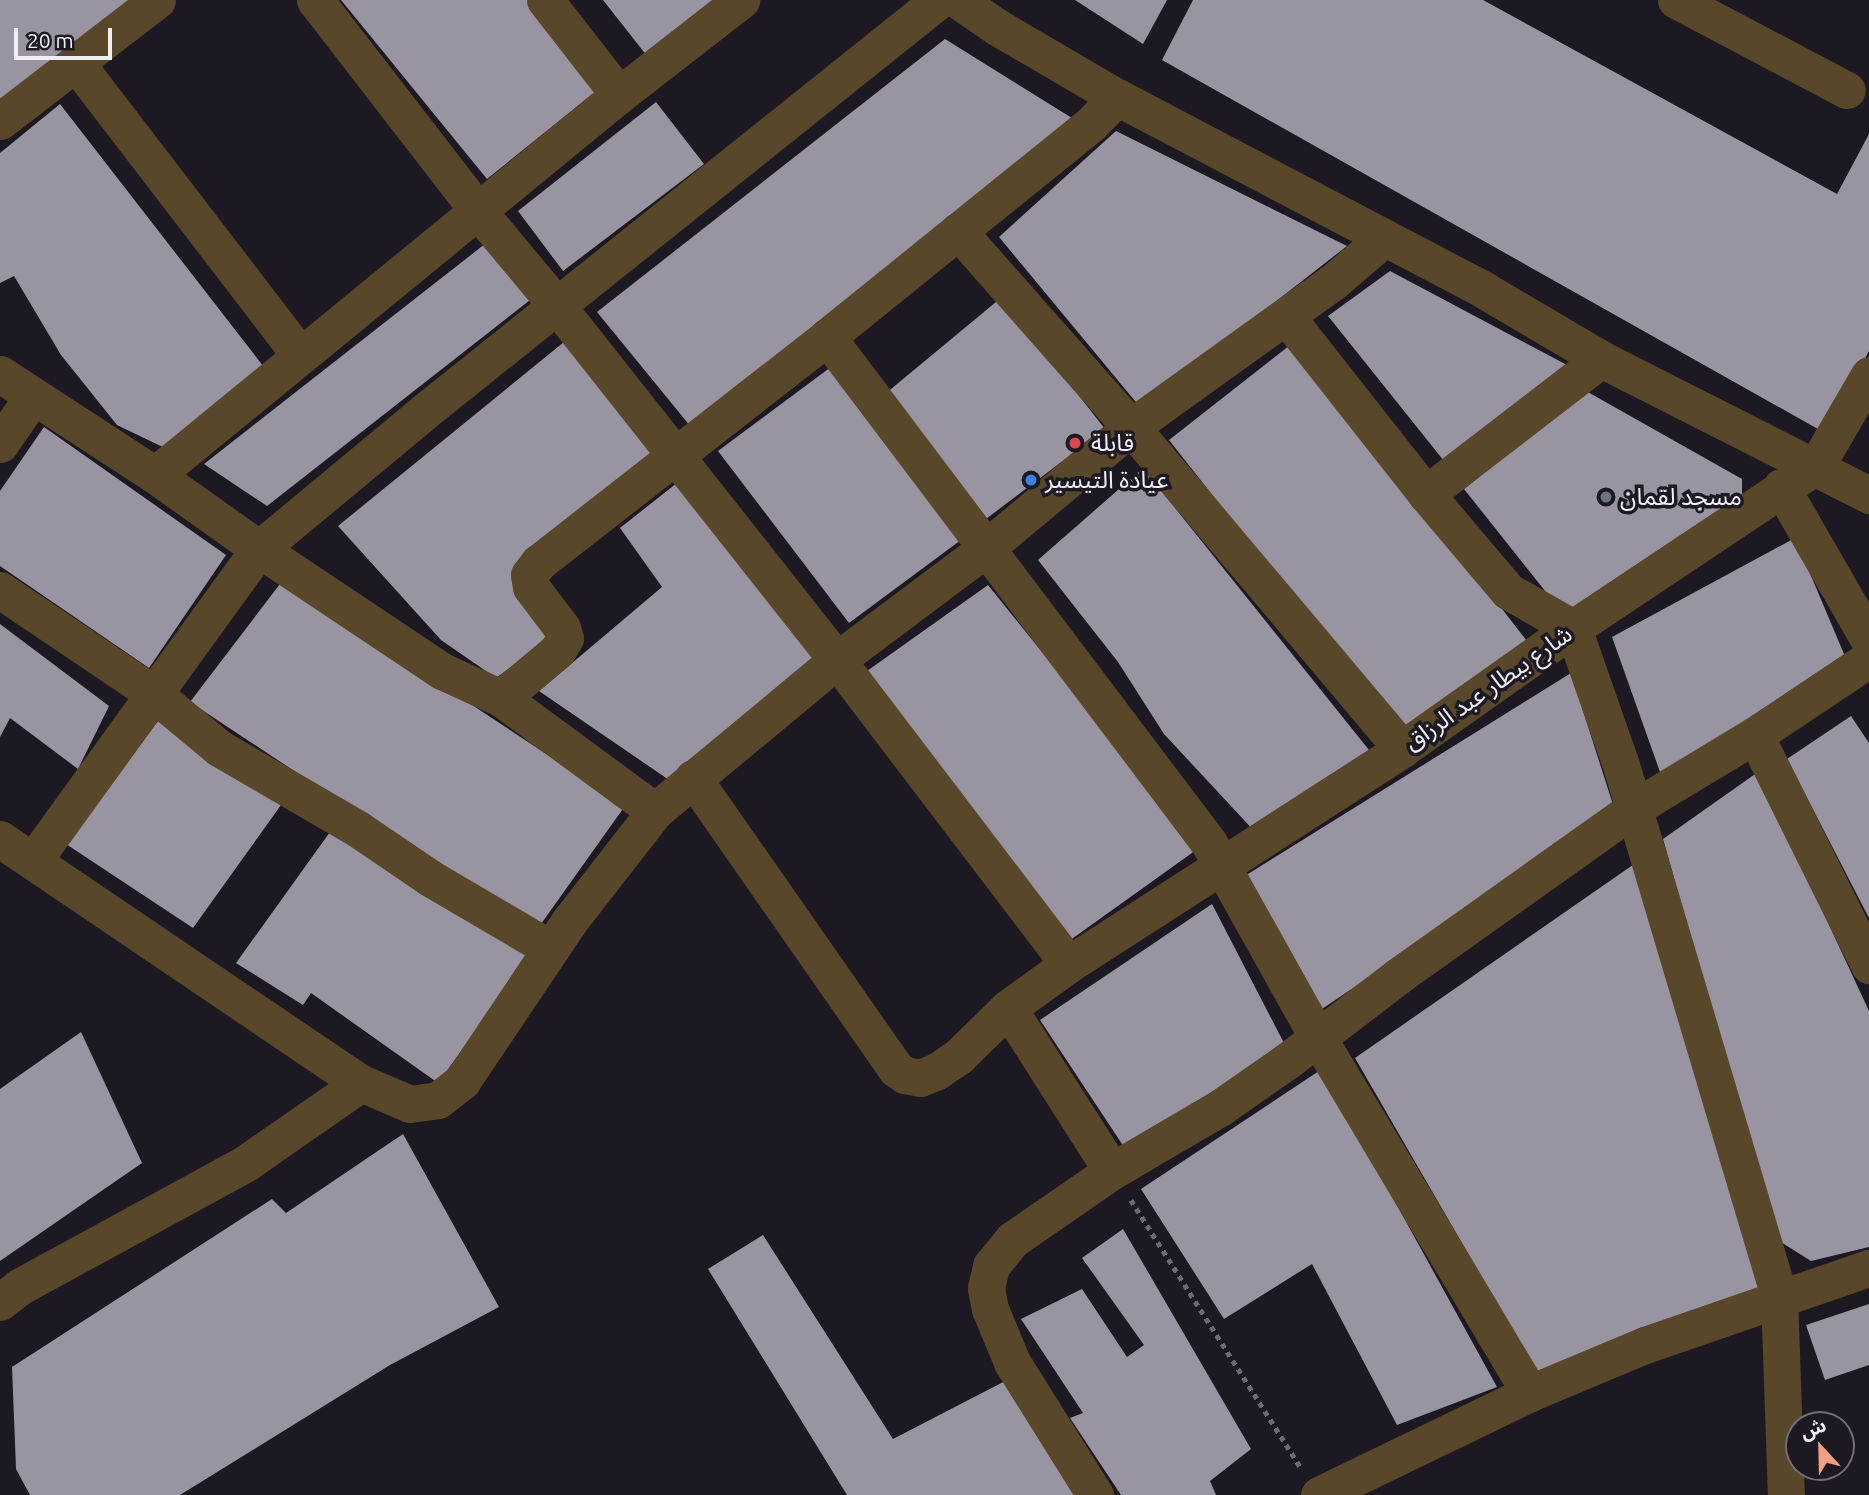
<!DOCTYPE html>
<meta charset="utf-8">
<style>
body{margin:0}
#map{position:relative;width:1869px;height:1495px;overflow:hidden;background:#1c1923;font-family:Ubuntu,"Noto Sans Arabic",sans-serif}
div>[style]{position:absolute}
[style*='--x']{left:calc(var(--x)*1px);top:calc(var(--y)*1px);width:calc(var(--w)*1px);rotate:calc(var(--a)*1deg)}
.building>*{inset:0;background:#9894a1}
.path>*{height:4.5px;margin-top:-2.25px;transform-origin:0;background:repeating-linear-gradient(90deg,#6d6a73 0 5px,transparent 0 10px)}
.minor>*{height:37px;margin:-18.5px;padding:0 18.5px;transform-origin:18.5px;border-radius:18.5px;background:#594729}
.dots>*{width:19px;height:19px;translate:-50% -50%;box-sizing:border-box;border:4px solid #1c1923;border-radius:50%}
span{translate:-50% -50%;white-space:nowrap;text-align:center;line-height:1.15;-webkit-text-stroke:7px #1c1923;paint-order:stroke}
.poi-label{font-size:24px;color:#f0eef6}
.left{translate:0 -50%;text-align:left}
.street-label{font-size:24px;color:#f0eef6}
.north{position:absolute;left:1785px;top:1411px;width:70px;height:70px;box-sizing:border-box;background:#1c1923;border:2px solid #716e77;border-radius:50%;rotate:338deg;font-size:19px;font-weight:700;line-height:28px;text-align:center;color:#f0eef6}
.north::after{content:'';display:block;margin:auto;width:24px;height:32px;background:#f2a081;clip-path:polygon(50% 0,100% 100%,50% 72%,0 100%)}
.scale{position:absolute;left:14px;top:28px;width:98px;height:32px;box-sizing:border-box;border:4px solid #f0eef6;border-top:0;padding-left:9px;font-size:21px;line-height:24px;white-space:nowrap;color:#f0eef6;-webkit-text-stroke:5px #1c1923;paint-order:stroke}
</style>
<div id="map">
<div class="building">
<div style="clip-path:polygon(0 0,138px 0,0 109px)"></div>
<div style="clip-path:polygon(341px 0,532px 0,600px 88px,487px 179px)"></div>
<div style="clip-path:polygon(603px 0,728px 0,651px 61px)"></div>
<div style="clip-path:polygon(1075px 0,1167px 0,1143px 44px)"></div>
<div style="clip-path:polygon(1193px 0,1483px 0,1837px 194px,1869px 134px,1869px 351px,1825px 433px,1162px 60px)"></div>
<div style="clip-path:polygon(945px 39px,1080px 123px,691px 427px,597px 312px)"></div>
<div style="clip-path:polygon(656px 102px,704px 164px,563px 271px,518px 211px)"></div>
<div style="clip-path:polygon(60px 104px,267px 371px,169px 450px,117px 425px,61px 355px,14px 276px,0 283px,0 153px)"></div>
<div style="clip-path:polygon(1116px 131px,1347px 246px,1140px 407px,999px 237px)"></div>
<div style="clip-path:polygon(490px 240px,534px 297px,267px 506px,204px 464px)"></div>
<div style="clip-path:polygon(1390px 271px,1567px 365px,1448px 466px,1328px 316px)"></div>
<div style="clip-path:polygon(1002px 297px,1105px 429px,978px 525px,885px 394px)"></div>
<div style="clip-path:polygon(564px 342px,660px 458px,513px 576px,558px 633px,496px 678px,441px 640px,338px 526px)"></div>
<div style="clip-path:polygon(1294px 342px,1527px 641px,1399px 732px,1169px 440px)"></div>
<div style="clip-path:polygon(835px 364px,969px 534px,849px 623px,718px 451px)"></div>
<div style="clip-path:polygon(1586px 391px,1742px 479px,1742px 505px,1565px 616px,1464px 489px)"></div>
<div style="clip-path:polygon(44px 427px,226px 555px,149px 668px,0 566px,0 491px)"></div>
<div style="clip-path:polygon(1143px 468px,1373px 755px,1257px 834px,1164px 734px,1118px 662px,1038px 560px)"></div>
<div style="clip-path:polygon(682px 479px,819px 659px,672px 782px,539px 691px,662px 587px,620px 528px)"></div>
<div style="clip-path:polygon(1795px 538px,1847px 661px,1665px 786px,1612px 637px)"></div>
<div style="clip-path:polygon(283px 580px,625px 806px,536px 931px,190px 702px)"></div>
<div style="clip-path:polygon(988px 585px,1130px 761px,1203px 845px,1062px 946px,867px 671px)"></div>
<div style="clip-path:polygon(0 624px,109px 706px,78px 769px,10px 718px,0 737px)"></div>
<div style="clip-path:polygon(1571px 673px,1615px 811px,1316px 1013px,1240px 879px)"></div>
<div style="clip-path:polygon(1851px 716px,1869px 743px,1869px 918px,1787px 759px)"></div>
<div style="clip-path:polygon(158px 721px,281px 805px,193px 928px,66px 844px)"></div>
<div style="clip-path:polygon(1758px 772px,1869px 1011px,1869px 1247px,1811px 1261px,1776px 1239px,1663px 839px)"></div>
<div style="clip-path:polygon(335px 825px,534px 951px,438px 1083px,311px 993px,303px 1005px,236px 963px)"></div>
<div style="clip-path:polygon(1640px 860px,1767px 1276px,1755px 1298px,1537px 1373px,1355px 1058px)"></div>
<div style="clip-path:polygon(1212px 904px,1285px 1045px,1126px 1150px,1040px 1020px)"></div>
<div style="clip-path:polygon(81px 1032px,142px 1163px,0 1261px,0 1089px)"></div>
<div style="clip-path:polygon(1322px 1069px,1497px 1387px,1397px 1425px,1312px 1264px,1224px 1319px,1141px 1189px)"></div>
<div style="clip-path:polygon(403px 1134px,499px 1307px,390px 1365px,180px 1495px,30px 1495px,16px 1469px,12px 1367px,272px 1199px,286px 1213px)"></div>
<div style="clip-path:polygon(1123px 1229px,1251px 1449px,1210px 1481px,1216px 1495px,1121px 1495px,1070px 1418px,1083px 1413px,1021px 1319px,1082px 1289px,1127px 1357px,1144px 1345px,1082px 1258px)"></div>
<div style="clip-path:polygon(763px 1235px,893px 1439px,1009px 1379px,1075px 1495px,847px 1495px,708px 1269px)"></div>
<div style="clip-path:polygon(1869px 1304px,1869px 1365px,1825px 1380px,1806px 1325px)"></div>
</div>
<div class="path">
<div style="--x:1131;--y:1200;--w:317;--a:57.6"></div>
</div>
<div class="minor">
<div style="--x:315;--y:0;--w:267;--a:52.3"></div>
<div style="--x:478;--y:211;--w:125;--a:50.2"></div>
<div style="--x:558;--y:307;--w:450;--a:51.7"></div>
<div style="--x:837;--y:660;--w:382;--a:52.7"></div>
<div style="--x:545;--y:0;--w:120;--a:52.1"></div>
<div style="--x:958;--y:0;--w:47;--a:34.7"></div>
<div style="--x:997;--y:27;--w:139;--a:30.3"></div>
<div style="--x:1117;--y:97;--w:415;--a:27.7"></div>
<div style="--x:1484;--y:290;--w:136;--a:30.5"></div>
<div style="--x:1601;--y:359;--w:301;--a:26.9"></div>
<div style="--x:1676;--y:0;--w:193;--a:27.8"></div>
<div style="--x:76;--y:63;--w:368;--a:52.5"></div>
<div style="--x:0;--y:121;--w:198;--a:-37.6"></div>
<div style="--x:958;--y:231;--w:261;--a:48.6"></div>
<div style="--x:1131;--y:427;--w:421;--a:49.9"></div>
<div style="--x:1286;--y:316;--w:226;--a:51.8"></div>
<div style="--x:1426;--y:494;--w:127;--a:49.8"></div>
<div style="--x:1508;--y:591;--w:75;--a:29.6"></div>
<div style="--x:1573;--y:628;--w:142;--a:70.7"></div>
<div style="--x:1620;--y:762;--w:557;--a:73.42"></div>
<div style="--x:1779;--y:1296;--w:199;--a:88"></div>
<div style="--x:827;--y:337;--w:634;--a:52.95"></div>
<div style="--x:1209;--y:843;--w:221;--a:60.8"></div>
<div style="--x:1317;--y:1036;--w:416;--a:59.2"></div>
<div style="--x:1530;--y:1393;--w:125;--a:-22.7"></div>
<div style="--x:1645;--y:1345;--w:237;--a:-19"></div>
<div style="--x:0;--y:374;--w:185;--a:33.1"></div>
<div style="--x:155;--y:475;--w:128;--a:35.4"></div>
<div style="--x:259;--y:549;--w:220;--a:33.7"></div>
<div style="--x:442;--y:671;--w:65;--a:24.6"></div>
<div style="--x:501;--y:698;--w:191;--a:36.3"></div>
<div style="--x:0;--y:444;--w:58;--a:-55.5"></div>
<div style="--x:155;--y:475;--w:600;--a:-39.32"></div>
<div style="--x:619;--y:95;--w:155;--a:-37.9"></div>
<div style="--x:1781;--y:487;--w:177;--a:60.1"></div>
<div style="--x:1426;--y:494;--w:221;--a:-37.6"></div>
<div style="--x:0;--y:590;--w:186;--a:34"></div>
<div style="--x:154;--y:694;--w:85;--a:39.7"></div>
<div style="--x:219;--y:748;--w:161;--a:30.2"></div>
<div style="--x:358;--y:829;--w:87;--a:34.2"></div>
<div style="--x:430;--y:878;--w:140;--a:30.4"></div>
<div style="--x:501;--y:698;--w:73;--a:-40"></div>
<div style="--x:557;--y:651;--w:15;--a:-58"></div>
<div style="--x:565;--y:638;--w:10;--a:-107"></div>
<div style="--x:562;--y:628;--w:51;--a:-127.1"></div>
<div style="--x:531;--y:587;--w:12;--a:-99"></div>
<div style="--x:529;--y:575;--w:15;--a:-53"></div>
<div style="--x:538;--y:563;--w:367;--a:-38"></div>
<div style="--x:827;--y:337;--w:339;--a:-38.9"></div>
<div style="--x:1091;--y:124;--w:37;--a:-46"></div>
<div style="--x:1755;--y:735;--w:257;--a:63.6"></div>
<div style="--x:693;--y:778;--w:355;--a:55.1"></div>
<div style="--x:896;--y:1069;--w:11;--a:34"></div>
<div style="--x:905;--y:1075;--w:15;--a:11"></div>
<div style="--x:920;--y:1078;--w:18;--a:-22"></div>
<div style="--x:937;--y:1071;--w:27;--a:-34"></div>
<div style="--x:959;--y:1056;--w:69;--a:-44.4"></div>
<div style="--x:0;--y:839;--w:436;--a:34.1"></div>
<div style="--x:361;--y:1083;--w:53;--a:23.2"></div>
<div style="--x:410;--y:1104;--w:28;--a:-8"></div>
<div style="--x:438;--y:1100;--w:31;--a:-38"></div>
<div style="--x:462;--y:1081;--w:195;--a:-56.1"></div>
<div style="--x:571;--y:919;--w:137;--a:-52.1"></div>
<div style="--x:655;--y:811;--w:236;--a:-39.7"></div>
<div style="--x:837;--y:660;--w:185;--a:-36.9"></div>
<div style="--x:985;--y:549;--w:190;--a:-39.9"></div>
<div style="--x:1131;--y:427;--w:249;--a:-35.7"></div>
<div style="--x:1333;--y:282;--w:67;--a:-40.8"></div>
<div style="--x:33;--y:861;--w:385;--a:-54.1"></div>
<div style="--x:259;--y:549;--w:216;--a:-39.7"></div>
<div style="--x:425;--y:411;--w:658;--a:-38.65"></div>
<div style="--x:1112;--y:1171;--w:193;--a:-122.5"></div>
<div style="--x:1008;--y:1008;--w:75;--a:-35.8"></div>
<div style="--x:1069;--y:964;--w:396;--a:-32.8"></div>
<div style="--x:1402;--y:749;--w:209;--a:-35.3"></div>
<div style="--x:1573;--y:628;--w:292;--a:-33.7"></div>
<div style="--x:1816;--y:466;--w:105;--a:-59.8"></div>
<div style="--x:0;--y:1302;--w:24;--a:-38"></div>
<div style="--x:19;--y:1287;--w:259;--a:-28.6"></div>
<div style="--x:246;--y:1163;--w:140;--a:-34.8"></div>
<div style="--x:1095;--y:1495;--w:157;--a:-122"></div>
<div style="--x:1012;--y:1362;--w:57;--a:-112.5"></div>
<div style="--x:990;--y:1309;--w:21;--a:-101"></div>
<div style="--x:986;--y:1288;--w:23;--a:-77"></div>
<div style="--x:991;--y:1266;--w:33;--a:-51"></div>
<div style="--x:1012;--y:1240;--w:121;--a:-34.6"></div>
<div style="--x:1112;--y:1171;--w:126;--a:-30.4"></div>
<div style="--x:1221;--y:1107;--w:80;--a:-34.9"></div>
<div style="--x:1287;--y:1061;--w:140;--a:-37.4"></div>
<div style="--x:1398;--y:976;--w:290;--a:-35.4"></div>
<div style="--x:1634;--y:808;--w:141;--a:-31.1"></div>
<div style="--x:1755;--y:735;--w:137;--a:-33.7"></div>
<div style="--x:1319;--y:1495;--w:234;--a:-25.8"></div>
</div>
<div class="dots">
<div style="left:1075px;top:443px;background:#e0444e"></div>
<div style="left:1031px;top:480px;background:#3f7fe0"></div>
<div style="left:1606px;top:497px;background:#6b7280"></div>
</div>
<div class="poi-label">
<span class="left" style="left:1091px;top:443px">قابلة</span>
<span class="left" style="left:1045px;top:480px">عيادة التيسير</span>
<span class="left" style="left:1620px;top:497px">مسجد لقمان</span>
</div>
<div class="street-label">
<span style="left:1488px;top:688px;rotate:-35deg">شارع بيطار عبد الرزاق</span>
</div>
<div class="north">ش</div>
<div class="scale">20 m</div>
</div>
